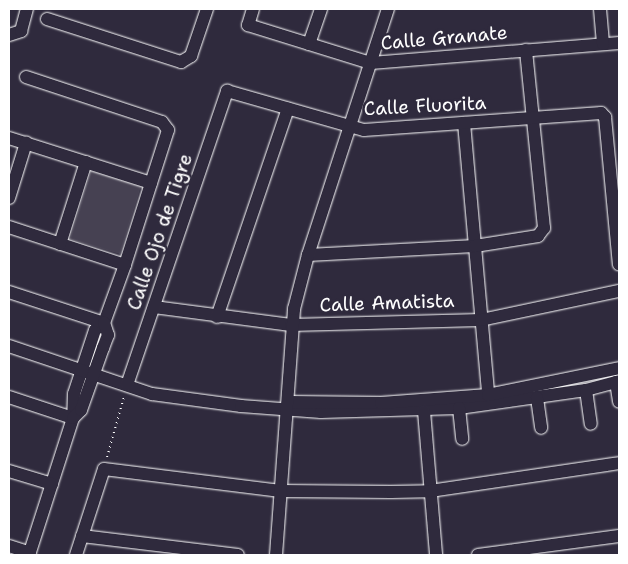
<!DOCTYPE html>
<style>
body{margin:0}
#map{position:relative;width:628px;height:564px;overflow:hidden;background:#2f2a3d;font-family:"Shantell Sans",sans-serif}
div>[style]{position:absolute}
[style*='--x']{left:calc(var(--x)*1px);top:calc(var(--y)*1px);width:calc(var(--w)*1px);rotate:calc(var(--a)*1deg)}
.green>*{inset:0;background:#464152}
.path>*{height:2px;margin-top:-1px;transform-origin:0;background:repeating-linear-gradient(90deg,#fff 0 1px,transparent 0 5px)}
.roads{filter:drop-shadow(0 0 1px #fff) drop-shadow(0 0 1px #fff)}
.minor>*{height:12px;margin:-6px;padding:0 6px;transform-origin:6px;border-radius:6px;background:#2f2a3d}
span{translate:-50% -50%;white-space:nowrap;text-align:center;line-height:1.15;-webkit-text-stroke:5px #2f2a3d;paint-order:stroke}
.street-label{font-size:19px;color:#fff}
.frame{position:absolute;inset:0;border:10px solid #fff;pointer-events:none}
</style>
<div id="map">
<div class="green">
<div style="clip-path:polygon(91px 171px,141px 186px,120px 254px,70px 239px)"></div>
</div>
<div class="path">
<div style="--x:107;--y:457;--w:62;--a:-74.2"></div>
</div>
<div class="roads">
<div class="minor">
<div style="--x:253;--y:9;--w:17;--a:107"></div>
<div style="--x:248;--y:25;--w:129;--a:17.2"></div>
<div style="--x:371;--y:63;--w:249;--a:-4.6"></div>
<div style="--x:600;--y:9;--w:35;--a:85"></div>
<div style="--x:47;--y:19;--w:141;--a:17.8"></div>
<div style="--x:181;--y:62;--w:12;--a:-31"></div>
<div style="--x:191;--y:56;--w:50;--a:-71.2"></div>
<div style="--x:9;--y:35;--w:13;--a:-18"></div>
<div style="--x:21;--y:31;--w:23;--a:-75"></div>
<div style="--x:309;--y:44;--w:37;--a:-71"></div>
<div style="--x:26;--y:77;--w:143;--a:18.3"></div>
<div style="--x:162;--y:122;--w:10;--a:53"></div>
<div style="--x:168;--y:130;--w:142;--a:107.7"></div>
<div style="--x:125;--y:265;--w:62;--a:109.9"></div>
<div style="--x:104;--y:323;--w:11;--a:142"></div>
<div style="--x:95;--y:330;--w:67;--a:108.2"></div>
<div style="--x:74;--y:394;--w:24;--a:92"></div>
<div style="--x:73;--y:418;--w:144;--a:107.8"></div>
<div style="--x:464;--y:123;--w:281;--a:84.9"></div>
<div style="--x:9;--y:138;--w:149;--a:17.6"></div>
<div style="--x:9;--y:198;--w:58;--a:-72.8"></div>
<div style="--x:9;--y:227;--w:122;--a:18.1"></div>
<div style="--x:60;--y:244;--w:86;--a:-72.4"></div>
<div style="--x:308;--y:255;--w:167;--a:-3.1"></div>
<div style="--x:475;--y:246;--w:64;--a:-9"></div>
<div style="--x:538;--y:236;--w:10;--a:-53"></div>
<div style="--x:544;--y:228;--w:179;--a:-95.8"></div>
<div style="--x:9;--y:292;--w:100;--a:18.1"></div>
<div style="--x:154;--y:307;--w:138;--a:7.5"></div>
<div style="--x:291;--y:325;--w:190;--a:-1.5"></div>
<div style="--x:481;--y:320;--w:141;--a:-11.9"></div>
<div style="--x:217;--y:317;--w:220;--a:-71.2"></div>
<div style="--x:9;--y:346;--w:151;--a:18.6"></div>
<div style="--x:152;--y:394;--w:90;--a:7.7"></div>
<div style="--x:241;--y:406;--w:80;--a:4.3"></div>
<div style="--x:321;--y:412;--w:138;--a:-1.7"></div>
<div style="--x:459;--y:408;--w:128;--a:-8.1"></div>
<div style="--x:586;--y:390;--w:34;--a:-15"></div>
<div style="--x:616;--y:382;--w:20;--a:81"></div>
<div style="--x:127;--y:385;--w:311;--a:-71.2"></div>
<div style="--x:227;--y:91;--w:142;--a:15.9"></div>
<div style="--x:364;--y:130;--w:238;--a:-4.1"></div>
<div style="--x:601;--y:113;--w:6;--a:45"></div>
<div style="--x:605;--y:117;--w:148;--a:84.6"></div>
<div style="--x:586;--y:390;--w:34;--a:82"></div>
<div style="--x:9;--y:397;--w:67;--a:18.2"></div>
<div style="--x:537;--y:398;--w:30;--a:82"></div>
<div style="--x:290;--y:402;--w:91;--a:0.6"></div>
<div style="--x:381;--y:403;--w:107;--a:-4.3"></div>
<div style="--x:488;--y:395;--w:134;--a:-11.6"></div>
<div style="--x:459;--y:408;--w:31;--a:84"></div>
<div style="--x:424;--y:411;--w:144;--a:85.2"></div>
<div style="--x:73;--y:418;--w:11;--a:-45"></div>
<div style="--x:81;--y:410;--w:66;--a:-70.5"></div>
<div style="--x:103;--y:348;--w:14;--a:-69"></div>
<div style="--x:108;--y:335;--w:13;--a:-108"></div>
<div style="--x:9;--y:471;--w:45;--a:16.8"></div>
<div style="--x:82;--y:536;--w:157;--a:6.9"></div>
<div style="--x:9;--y:546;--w:22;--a:18"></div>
<div style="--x:76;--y:555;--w:90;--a:-72"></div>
<div style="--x:104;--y:469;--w:178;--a:7.1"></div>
<div style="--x:281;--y:491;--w:110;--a:0.5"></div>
<div style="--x:391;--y:492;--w:39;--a:-1"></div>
<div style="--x:430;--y:491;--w:191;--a:-8.4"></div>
<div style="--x:276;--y:555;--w:247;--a:-85.8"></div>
<div style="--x:294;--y:309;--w:56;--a:-75.5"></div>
<div style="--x:308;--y:255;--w:259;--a:-72"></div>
<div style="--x:478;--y:555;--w:142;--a:-7.7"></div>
</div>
</div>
<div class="street-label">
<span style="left:444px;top:38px;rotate:-5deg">Calle Granate</span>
<span style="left:425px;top:106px;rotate:-3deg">Calle Fluorita</span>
<span style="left:160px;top:232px;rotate:-71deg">Calle Ojo de Tigre</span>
<span style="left:387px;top:303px;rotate:-2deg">Calle Amatista</span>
</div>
<div class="frame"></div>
</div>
